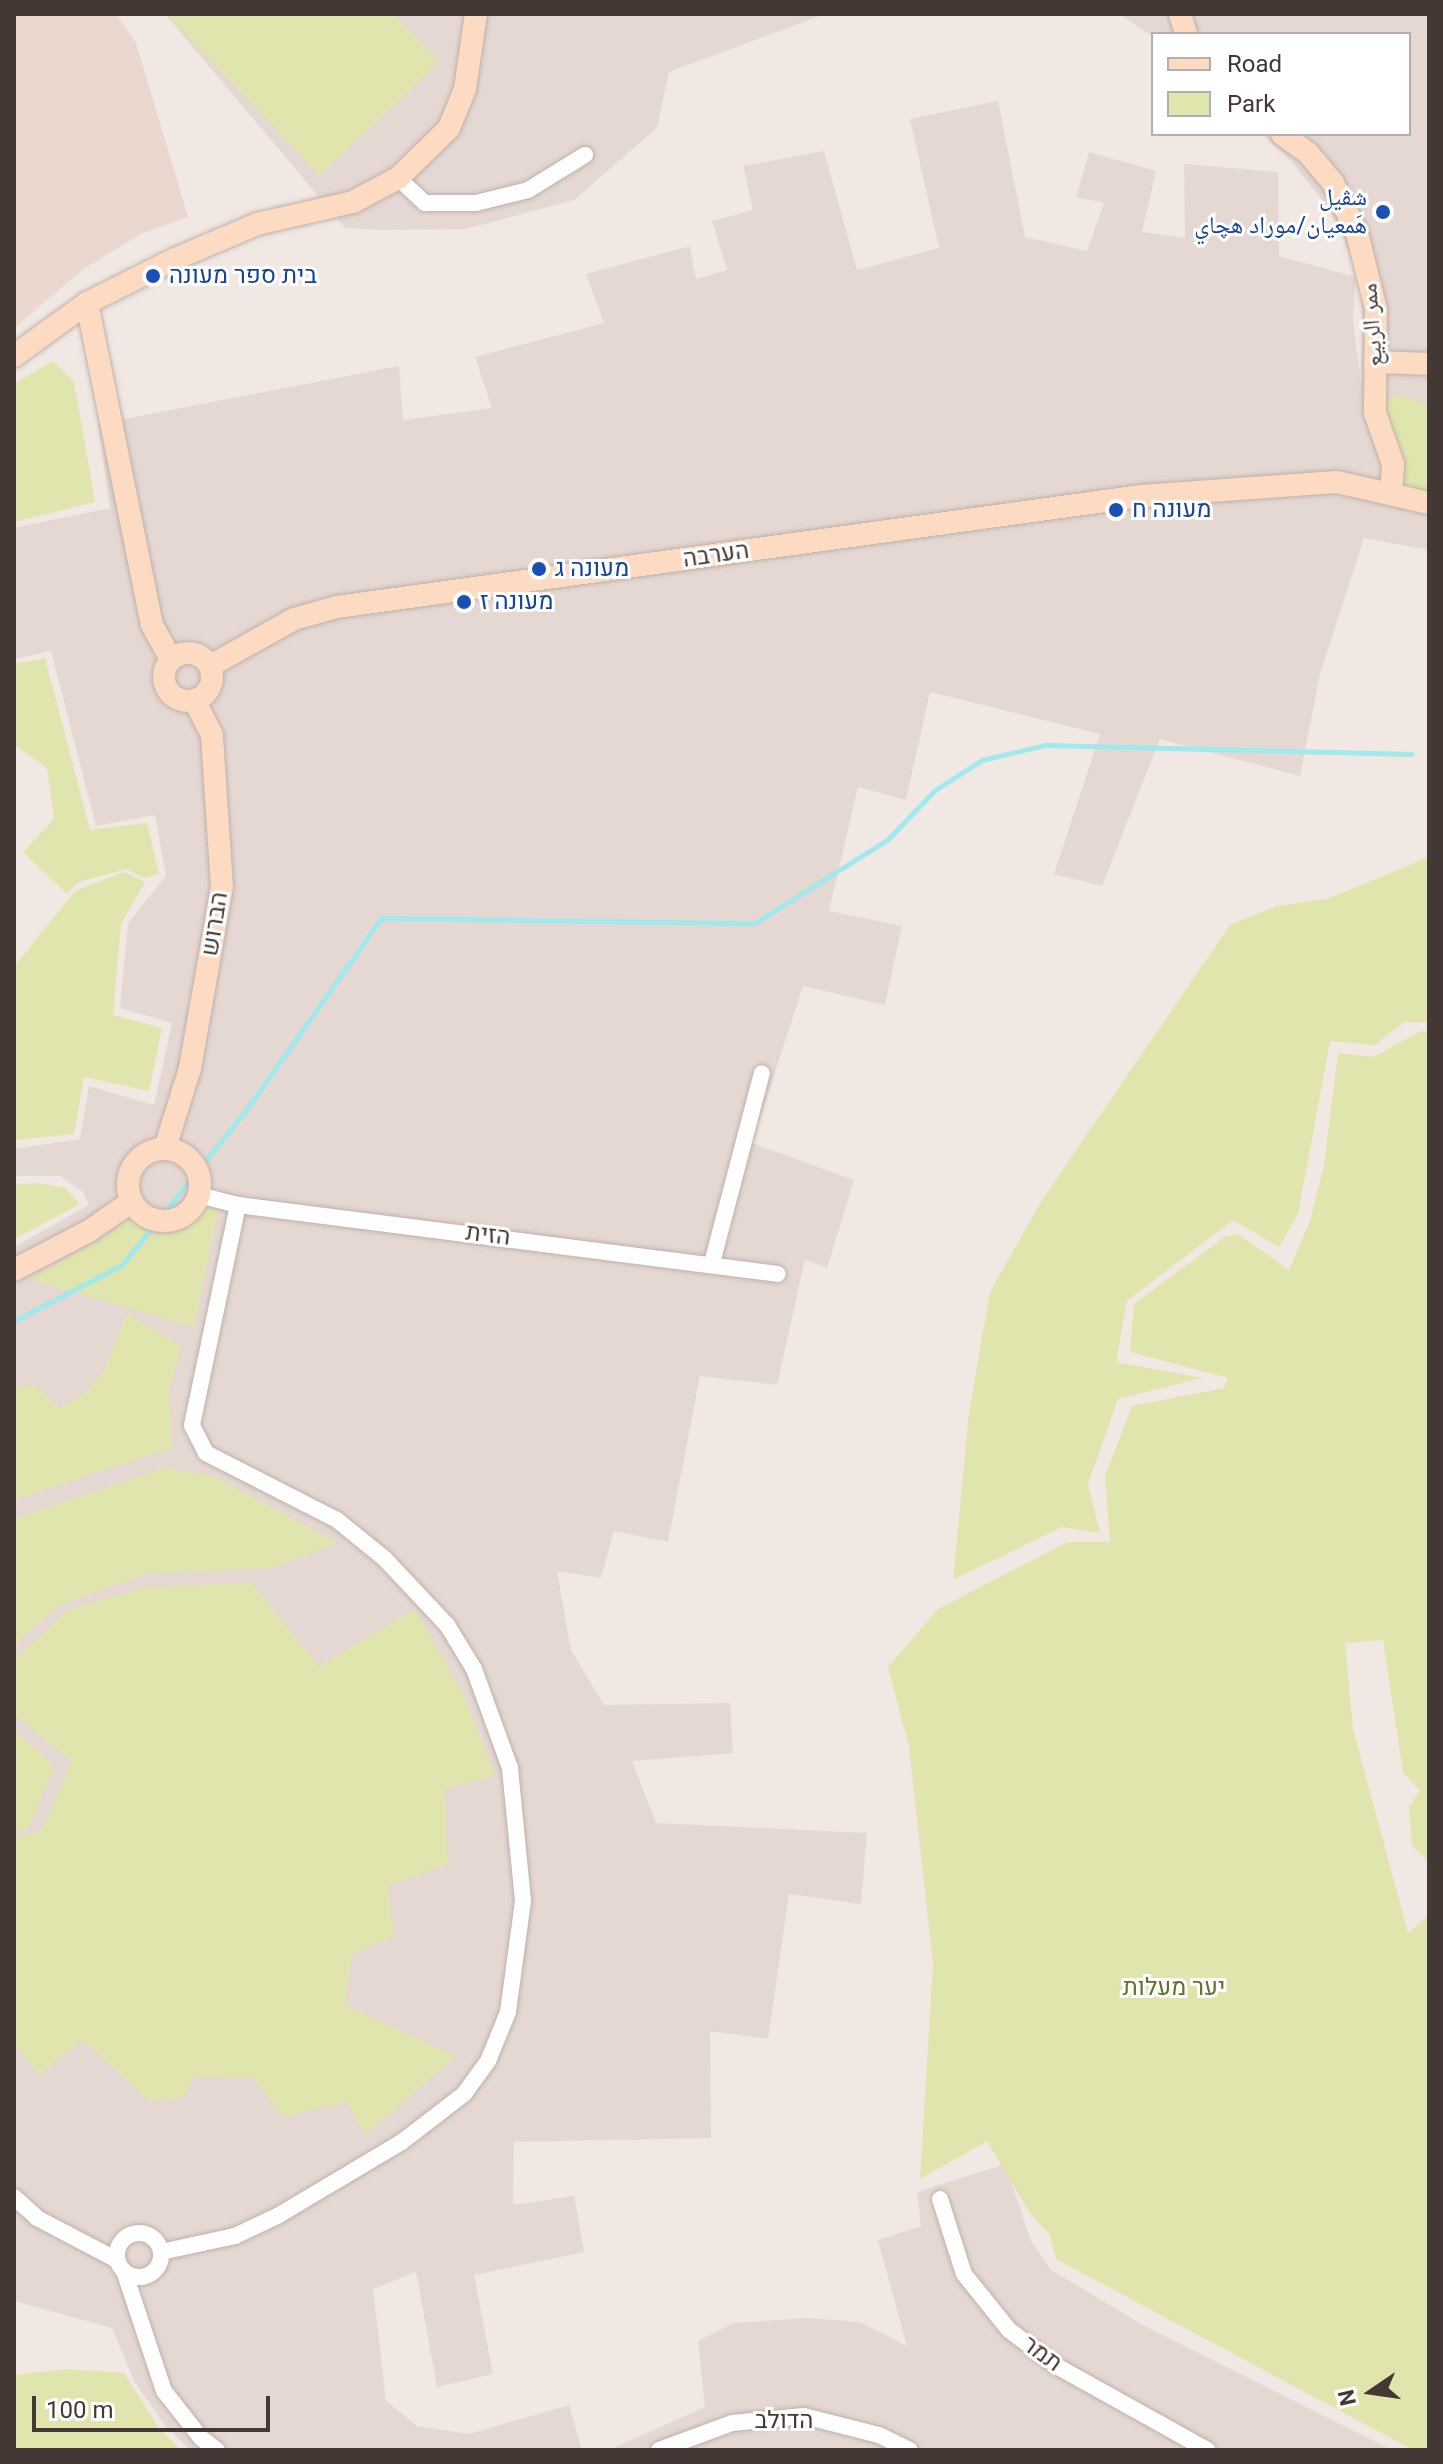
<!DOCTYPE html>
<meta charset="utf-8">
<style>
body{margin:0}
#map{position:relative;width:1443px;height:2464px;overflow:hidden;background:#f1e8e4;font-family:Roboto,"Noto Naskh Arabic",Heebo,sans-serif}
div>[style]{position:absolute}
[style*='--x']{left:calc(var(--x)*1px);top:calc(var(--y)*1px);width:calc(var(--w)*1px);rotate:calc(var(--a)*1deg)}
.residential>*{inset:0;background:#e5d8d2}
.education>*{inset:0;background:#ead8ce}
.green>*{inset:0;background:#dfe5ad}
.stream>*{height:5px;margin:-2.5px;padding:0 2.5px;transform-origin:2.5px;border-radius:2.5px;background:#a1e9ed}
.roads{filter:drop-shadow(0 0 2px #bfb1aa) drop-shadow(0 0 2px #bfb1aa)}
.street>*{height:16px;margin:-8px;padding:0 8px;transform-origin:8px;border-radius:8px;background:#fff}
.street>.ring{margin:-8px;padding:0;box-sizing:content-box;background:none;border:16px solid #fff;border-radius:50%}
.secondary>*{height:22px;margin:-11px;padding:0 11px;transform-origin:11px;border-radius:11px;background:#fddac2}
.secondary>.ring{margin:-11px;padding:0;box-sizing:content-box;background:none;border:22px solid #fddac2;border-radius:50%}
.dots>*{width:22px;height:22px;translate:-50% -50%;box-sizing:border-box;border:4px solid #fff;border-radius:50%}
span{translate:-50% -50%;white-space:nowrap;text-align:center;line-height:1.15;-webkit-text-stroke:6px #fff;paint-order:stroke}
.transit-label{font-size:24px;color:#164399}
.right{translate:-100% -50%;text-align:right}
.left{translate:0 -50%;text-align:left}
.street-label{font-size:24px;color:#433834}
.park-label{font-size:24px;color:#5f722a}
.frame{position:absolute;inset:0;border:16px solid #433834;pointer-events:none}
.legend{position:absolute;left:1151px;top:32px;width:260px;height:104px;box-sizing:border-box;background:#fff;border:2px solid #b4afae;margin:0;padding:10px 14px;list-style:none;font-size:24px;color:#433834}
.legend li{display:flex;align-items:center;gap:16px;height:40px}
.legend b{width:40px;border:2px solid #b4afae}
.north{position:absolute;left:1331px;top:2352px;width:80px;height:80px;-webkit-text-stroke:6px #fff;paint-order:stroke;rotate:257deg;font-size:22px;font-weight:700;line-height:32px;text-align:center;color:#433834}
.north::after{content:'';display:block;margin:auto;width:28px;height:36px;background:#433834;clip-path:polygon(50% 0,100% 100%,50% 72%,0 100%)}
.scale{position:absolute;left:32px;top:2396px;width:238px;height:36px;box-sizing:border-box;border:4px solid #433834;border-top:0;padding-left:10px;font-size:24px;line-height:28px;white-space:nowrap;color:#433834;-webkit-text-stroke:6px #fff;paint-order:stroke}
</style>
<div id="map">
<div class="residential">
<div style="clip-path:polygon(165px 14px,825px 14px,669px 72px,657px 128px,574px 200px,466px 229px,380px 230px,345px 228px)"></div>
<div style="clip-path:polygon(1120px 14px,1429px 14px,1429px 550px,1364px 538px,1320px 674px,1300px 776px,1160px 739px,1102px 886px,1054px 874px,1100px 734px,930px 692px,906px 800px,858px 787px,829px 911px,902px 926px,885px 1005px,803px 986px,752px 1143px,854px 1180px,827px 1268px,805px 1260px,777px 1385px,700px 1376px,668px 1542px,614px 1531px,601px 1578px,557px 1571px,571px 1650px,604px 1705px,730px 1703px,733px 1753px,632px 1761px,656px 1823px,867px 1833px,861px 1904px,789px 1894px,768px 2039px,710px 2031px,711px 2138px,514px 2142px,513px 2205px,574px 2196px,584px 2252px,474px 2275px,493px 2374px,437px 2387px,416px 2272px,373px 2289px,386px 2401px,417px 2426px,469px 2434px,569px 2405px,582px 2450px,190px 2450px,164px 2424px,134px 2381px,112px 2328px,14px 2301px,14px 1247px,89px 1205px,83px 1192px,60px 1176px,14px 1176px,14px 1149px,80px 1139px,89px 1086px,154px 1105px,172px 1023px,120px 1008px,128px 923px,166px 876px,155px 815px,96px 826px,51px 651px,14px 659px,14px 528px,110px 508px,98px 424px,399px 366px,403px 420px,492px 408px,475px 357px,604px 323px,586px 274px,690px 246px,696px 279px,727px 270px,712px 221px,753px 210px,743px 166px,824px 151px,857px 270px,939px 248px,910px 119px,998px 101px,1025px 237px,1087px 251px,1104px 203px,1076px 197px,1089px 152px,1156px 171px,1142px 232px,1185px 238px,1184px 164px,1278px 172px,1279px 256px,1356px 277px,1353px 321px,1361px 384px,1363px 281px,1329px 209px,1290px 160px,1262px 134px,1409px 134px,1409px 34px,1153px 37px)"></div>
<div style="clip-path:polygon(1005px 2164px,1031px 2241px,1051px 2270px,1143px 2325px,1392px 2450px,609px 2450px,705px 2407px,698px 2341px,734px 2323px,806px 2318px,860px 2322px,907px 2346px,878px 2240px,921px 2226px,917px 2192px)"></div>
</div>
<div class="education">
<div style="clip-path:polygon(14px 14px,117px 15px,136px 43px,188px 217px,141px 234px,85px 268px,14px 328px)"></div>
</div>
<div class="green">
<div style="clip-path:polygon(167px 14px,393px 14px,439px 62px,320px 175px)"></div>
<div style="clip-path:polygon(53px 361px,74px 382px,95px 502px,14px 522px,14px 384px)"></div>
<div style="clip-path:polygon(1405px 395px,1429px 408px,1429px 497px,1404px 491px,1377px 401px)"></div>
<div style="clip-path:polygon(45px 658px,90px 830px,147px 823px,159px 874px,144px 878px,127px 869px,78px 882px,67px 894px,23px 852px,54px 819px,47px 768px,14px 745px,14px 664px)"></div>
<div style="clip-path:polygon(1429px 857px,1429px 1022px,1404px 1022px,1375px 1045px,1330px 1041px,1298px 1214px,1279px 1247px,1233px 1220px,1127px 1301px,1116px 1362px,1202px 1378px,1118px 1399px,1088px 1484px,1100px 1533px,1062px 1527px,953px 1580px,969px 1412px,990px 1292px,1042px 1200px,1230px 925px,1277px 906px,1327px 899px)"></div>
<div style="clip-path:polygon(124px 872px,145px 882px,121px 924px,113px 1015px,162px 1028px,149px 1091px,84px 1077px,74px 1134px,14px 1140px,14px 967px,75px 891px)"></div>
<div style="clip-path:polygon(1421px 1031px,1429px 1032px,1429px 1863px,1412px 1845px,1409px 1807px,1420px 1791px,1403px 1772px,1383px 1640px,1345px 1643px,1353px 1729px,1408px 1933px,1429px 1915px,1429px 2450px,1413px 2450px,1056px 2259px,1050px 2235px,1030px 2213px,987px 2141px,920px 2179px,933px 1964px,909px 1747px,888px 1667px,938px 1609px,1067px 1542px,1110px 1542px,1105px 1476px,1132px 1406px,1224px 1388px,1228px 1378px,1130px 1352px,1134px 1304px,1225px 1237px,1238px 1234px,1289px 1270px,1310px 1221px,1324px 1165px,1338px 1053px,1373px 1057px)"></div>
<div style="clip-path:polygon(40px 1183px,65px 1188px,80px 1204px,14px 1239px,14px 1184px)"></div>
<div style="clip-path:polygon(202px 1208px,218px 1210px,194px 1327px,30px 1279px,105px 1237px,130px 1216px,159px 1237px,184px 1229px)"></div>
<div style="clip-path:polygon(127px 1314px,181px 1346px,169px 1392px,172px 1448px,14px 1500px,14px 1388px,35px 1386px,60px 1409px,88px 1391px,104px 1371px)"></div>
<div style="clip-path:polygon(164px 1468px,213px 1476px,337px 1543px,273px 1568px,149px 1573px,58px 1606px,14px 1645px,14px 1519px)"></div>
<div style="clip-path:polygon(251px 1582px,319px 1667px,415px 1609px,464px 1696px,495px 1776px,444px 1789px,448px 1864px,387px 1886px,394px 1935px,352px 1955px,345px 2005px,455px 2056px,365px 2135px,347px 2102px,283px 2117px,254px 2078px,194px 2077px,183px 2097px,151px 2102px,82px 2040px,39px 2074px,14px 2044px,14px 1840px,43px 1828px,72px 1761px,14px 1714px,14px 1660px,70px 1609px,143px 1588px)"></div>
<div style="clip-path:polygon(14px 1729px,54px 1767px,29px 1827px,14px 1832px)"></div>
<div style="clip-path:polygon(66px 2369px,124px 2373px,159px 2428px,181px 2450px,14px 2450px,14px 2375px)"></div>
</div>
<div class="stream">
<div style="--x:14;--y:1321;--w:122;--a:-27.4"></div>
<div style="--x:122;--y:1265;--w:203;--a:-51.4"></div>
<div style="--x:249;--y:1106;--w:230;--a:-54.9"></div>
<div style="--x:381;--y:918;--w:374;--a:0.8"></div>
<div style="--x:755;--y:923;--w:156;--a:-32.2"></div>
<div style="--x:887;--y:840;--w:69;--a:-46.2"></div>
<div style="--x:935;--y:790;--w:56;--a:-32.6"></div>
<div style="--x:982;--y:760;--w:65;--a:-13.4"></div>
<div style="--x:1045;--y:745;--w:367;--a:1.4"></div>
</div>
<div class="roads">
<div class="street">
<div style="--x:398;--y:178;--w:37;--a:43"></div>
<div style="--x:425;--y:203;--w:51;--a:0"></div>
<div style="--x:476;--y:203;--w:54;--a:-14"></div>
<div style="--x:528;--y:190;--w:67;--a:-31.6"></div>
<div style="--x:199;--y:1195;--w:40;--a:14.4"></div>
<div style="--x:238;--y:1205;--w:544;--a:7.28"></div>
<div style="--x:712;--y:1263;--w:196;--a:-75.3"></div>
<div style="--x:14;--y:2197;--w:31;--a:42"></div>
<div style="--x:37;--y:2218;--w:90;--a:27.7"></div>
<div style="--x:940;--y:2199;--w:79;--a:72.3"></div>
<div style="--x:964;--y:2274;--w:72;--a:51.2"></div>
<div style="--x:1009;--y:2330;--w:61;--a:37.1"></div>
<div style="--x:1058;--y:2367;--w:171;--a:29.1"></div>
<div class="ring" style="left:117px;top:2233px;width:28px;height:28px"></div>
<div style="--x:161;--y:2252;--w:76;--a:-12.2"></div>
<div style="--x:235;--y:2236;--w:49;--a:-25.5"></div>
<div style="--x:279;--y:2215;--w:144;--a:-30.8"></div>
<div style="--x:403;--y:2141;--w:77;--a:-37.6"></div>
<div style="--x:464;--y:2094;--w:41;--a:-54"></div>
<div style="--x:488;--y:2061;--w:53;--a:-67.8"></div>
<div style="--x:508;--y:2012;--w:112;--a:-82.3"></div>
<div style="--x:523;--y:1901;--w:134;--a:-95.6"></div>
<div style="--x:510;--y:1768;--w:105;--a:-110"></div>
<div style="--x:474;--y:1669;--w:52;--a:-121.5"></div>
<div style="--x:447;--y:1625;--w:91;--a:-133.2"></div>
<div style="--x:385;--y:1559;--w:62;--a:-140.9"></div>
<div style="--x:337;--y:1520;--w:147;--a:-152.9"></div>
<div style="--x:206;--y:1453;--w:31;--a:-117"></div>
<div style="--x:192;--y:1425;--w:225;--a:-78.2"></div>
<div style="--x:124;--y:2271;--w:126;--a:71.6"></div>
<div style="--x:164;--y:2391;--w:60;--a:51.8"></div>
<div style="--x:201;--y:2438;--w:20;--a:37"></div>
<div style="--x:659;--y:2450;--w:78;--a:-20.3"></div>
<div style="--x:732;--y:2423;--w:72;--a:-5.6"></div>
<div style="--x:804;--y:2416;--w:77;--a:14.2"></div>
<div style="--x:879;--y:2435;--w:34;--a:26"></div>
</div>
<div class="secondary">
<div style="--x:1180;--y:14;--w:21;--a:73"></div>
<div style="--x:1282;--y:134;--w:32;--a:36"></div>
<div style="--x:1308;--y:153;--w:39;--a:50"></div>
<div style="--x:1333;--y:183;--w:55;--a:64.4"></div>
<div style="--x:1357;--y:233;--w:78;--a:76"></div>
<div style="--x:1376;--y:309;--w:104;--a:90.6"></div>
<div style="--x:1375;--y:413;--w:54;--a:70.6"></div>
<div style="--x:1393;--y:464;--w:29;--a:94"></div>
<div style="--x:87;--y:303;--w:328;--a:78.6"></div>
<div style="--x:152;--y:625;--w:39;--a:61"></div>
<div style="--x:14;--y:356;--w:90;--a:-36"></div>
<div style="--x:87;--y:303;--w:98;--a:-26.6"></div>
<div style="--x:175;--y:259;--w:89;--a:-23.1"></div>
<div style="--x:257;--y:224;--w:98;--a:-12.9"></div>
<div style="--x:353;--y:202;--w:51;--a:-28.1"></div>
<div style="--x:398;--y:178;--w:71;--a:-44.4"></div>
<div style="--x:449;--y:128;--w:42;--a:-67.7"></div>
<div style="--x:465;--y:89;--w:76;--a:-81.7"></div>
<div style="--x:1375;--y:362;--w:54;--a:2.1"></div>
<div class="ring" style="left:164px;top:653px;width:26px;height:26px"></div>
<div style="--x:210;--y:666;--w:96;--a:-29.2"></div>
<div style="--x:294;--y:619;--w:45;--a:-15.6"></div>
<div style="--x:337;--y:607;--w:812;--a:-7.86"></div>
<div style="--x:1141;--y:496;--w:196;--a:-4.1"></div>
<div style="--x:1337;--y:482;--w:94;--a:12.9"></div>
<div style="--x:165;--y:1148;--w:84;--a:-72.6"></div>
<div style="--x:190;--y:1068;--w:184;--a:-80"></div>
<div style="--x:222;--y:887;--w:152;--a:-93.8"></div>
<div style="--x:212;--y:735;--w:39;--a:-117"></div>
<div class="ring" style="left:128px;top:1149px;width:50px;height:50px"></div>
<div style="--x:14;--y:1270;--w:85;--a:-27.5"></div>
<div style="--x:89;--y:1231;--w:51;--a:-34.6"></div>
</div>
</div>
<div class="dots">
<div style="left:1383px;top:212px;background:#1a4fb4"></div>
<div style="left:153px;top:276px;background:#1a4fb4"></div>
<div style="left:1116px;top:510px;background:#1a4fb4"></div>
<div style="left:539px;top:569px;background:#1a4fb4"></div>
<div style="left:464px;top:602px;background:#1a4fb4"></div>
</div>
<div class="transit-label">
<span class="right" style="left:1367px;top:212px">شڤيل<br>هَمعيان/موراد هچاي</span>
<span class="left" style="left:169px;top:276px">בית ספר מעונה</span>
<span class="left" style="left:1132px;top:510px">מעונה ח</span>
<span class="left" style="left:555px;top:569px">מעונה ג</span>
<span class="left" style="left:480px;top:602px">מעונה ז</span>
</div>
<div class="street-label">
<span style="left:1372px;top:325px;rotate:-94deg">ممر الربيع</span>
<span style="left:716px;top:555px;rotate:-8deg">הערבה</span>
<span style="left:215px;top:924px;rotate:-81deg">הברוש</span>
<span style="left:488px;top:1235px;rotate:7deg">הזית</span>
<span style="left:1042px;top:2354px;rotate:36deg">תמר</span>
<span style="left:784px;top:2421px">הדולב</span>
</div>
<div class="park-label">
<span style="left:1174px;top:1988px">יער מעלות</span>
</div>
<div class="frame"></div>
<ul class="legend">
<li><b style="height:10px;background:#fddac2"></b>Road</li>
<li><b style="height:22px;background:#dfe5ad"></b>Park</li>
</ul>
<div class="north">N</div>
<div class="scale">100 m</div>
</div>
